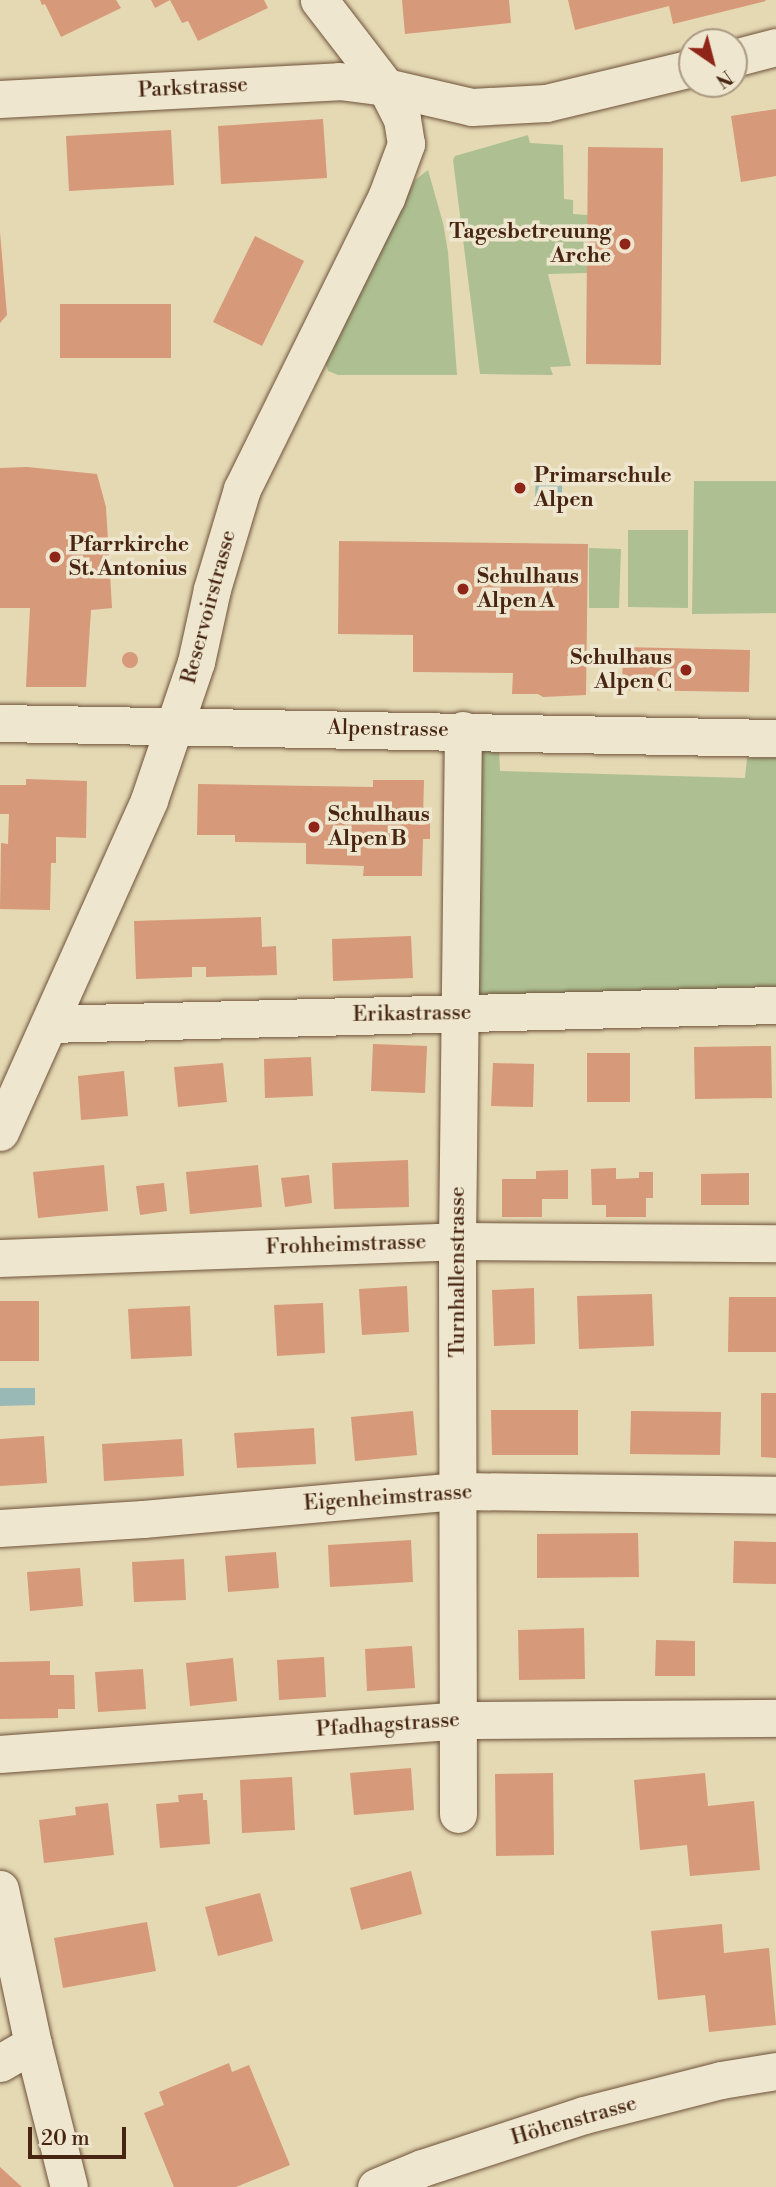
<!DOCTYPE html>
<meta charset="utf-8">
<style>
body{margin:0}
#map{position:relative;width:776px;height:2187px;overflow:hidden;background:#e5d9b4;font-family:"Libre Bodoni",serif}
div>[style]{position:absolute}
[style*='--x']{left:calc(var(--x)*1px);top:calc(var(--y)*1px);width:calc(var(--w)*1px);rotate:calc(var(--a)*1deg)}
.green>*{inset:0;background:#aec092}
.water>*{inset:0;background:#98b9b6}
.building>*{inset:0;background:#d69979}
.round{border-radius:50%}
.roads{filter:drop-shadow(0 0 2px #6e523a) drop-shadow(0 0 2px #6e523a)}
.street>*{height:37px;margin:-18.5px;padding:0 18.5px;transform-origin:18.5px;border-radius:18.5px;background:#eee6ce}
.dots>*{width:19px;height:19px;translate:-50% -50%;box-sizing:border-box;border:4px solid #eee6ce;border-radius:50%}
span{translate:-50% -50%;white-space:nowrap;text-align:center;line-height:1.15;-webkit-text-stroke:7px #eee6ce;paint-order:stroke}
.street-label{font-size:21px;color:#472512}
.poi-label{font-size:21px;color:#472512;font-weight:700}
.right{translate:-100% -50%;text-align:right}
.left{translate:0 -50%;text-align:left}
.north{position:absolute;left:678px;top:28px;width:70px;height:70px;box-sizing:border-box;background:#eee6ce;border:2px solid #ab9983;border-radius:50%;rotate:145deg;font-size:19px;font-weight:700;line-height:28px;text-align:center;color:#472512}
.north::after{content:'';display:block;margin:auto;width:24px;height:32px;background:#8f2418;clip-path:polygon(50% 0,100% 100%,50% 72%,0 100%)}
.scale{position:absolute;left:28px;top:2127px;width:98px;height:32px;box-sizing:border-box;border:4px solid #472512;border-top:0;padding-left:9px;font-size:21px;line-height:24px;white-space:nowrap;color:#472512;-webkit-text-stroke:5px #eee6ce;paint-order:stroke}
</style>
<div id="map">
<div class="green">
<div style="clip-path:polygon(528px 135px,530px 143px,563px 145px,564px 199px,573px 200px,573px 214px,588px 215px,587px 273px,548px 274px,571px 366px,550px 367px,553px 375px,480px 374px,453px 160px,455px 156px)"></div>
<div style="clip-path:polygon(428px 170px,443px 223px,448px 252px,457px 375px,338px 375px,328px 371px,324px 357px,415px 180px)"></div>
<div style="clip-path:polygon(694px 481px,776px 481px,776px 613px,692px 614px)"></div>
<div style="clip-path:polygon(628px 530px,688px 530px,688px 608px,628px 607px)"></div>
<div style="clip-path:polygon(589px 548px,621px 549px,619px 608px,589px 608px)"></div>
<div style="clip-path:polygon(499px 745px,500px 771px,745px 778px,747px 758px,776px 758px,776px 987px,477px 995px,477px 746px)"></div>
</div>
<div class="water">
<div style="clip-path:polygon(536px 475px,562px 475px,562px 500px,535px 500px)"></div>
<div style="clip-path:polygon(0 1388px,35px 1388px,35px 1405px,0 1406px)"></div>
</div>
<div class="building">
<div style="clip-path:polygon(40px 0,116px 0,121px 8px,61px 37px,45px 4px,42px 5px)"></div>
<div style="clip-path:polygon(151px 0,264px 0,268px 8px,198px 41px,188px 21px,182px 23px,170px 0,155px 8px)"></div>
<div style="clip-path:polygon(402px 0,509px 0,511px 23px,405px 34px)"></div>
<div style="clip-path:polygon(568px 0,765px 0,766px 1px,673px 24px,669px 6px,575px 30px)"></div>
<div style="clip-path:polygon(776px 109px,776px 176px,741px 182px,731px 116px)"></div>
<div style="clip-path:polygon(323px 119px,327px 178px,221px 184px,218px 126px)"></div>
<div style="clip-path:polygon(171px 130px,174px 185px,69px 191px,66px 136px)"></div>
<div style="clip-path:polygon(588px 147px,663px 148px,661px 365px,586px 364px)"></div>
<div style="clip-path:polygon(0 232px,7px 315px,0 323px)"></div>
<div style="clip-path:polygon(255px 236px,304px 261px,262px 346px,213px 322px)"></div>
<div style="clip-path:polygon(60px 304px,171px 304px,171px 358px,60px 358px)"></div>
<div style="clip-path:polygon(27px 467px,97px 474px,106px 507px,112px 608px,91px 610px,86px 687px,26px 687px,30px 608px,0 608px,0 468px)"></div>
<div style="clip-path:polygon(339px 541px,588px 544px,586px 695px,543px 697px,538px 694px,512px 694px,513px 673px,413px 672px,413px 635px,338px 634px)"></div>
<div style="clip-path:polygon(623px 647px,750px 650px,749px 692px,622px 690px)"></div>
<div class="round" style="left:122px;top:652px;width:16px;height:16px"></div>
<div style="clip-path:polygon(26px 779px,87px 781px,86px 838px,56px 837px,56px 863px,51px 863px,50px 910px,0 909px,1px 843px,8px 844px,9px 814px,0 814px,0 785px,26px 785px)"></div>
<div style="clip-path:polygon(373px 780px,424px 780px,423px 819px,430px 819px,430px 839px,423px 839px,422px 876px,363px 876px,364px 866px,306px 864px,306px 843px,235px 842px,235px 835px,197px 835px,198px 784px,373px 787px)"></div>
<div style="clip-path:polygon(261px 917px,262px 947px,276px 946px,277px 975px,206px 977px,206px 967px,192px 967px,192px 977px,136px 979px,134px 921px)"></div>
<div style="clip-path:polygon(411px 936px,413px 978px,333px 981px,332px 939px)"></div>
<div style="clip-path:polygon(373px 1044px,427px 1046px,425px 1093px,371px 1091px)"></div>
<div style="clip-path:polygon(771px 1046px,772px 1098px,695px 1099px,694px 1047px)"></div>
<div style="clip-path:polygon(587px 1053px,630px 1053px,630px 1102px,587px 1102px)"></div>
<div style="clip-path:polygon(311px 1057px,313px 1096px,265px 1098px,264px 1059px)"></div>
<div style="clip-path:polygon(223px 1063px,227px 1102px,178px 1107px,174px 1067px)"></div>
<div style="clip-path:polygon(493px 1063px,534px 1064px,533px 1107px,491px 1106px)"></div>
<div style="clip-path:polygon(124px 1071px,128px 1116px,81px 1120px,78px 1076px)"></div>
<div style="clip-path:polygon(408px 1160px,409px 1207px,334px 1209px,332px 1163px)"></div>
<div style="clip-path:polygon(104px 1165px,108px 1211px,38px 1218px,33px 1172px)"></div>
<div style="clip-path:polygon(258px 1165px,262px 1207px,190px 1214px,186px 1172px)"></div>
<div style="clip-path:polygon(616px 1168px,616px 1179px,639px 1178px,639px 1172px,653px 1172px,653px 1198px,646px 1198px,646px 1217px,606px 1217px,606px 1205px,592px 1205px,591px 1169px)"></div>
<div style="clip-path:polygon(568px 1170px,568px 1199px,542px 1199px,542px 1217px,502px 1217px,502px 1179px,536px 1179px,536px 1171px)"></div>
<div style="clip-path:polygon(749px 1173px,749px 1205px,701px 1205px,701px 1174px)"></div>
<div style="clip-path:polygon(309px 1175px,312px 1203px,285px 1207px,281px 1178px)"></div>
<div style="clip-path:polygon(164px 1183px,167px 1211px,140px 1215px,136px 1186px)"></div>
<div style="clip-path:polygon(407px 1286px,409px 1332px,362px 1335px,359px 1289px)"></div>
<div style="clip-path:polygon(534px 1288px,535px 1344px,494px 1346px,492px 1290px)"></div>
<div style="clip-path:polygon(652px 1294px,654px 1346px,579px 1349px,577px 1296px)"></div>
<div style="clip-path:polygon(729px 1297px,776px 1297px,776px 1352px,728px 1352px)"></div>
<div style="clip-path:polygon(0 1301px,39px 1301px,39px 1361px,0 1361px)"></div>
<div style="clip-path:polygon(323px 1303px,325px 1353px,277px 1356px,274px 1305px)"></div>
<div style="clip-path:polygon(190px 1306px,192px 1356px,131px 1359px,128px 1309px)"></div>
<div style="clip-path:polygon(761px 1393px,776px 1393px,776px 1458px,761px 1457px)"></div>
<div style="clip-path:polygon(491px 1410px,578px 1410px,578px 1455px,492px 1455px)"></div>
<div style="clip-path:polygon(413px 1411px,417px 1455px,355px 1461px,351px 1417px)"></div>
<div style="clip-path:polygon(631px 1411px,721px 1412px,720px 1455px,630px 1454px)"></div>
<div style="clip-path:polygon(314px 1428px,316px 1464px,237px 1468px,234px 1433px)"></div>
<div style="clip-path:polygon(44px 1436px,47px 1483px,0 1486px,0 1439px)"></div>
<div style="clip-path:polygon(182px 1439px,184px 1476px,104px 1481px,102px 1444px)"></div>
<div style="clip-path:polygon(638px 1533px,639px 1577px,537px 1578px,537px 1534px)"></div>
<div style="clip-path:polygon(411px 1540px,413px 1582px,330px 1587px,328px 1545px)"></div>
<div style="clip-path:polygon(734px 1541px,776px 1542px,776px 1584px,733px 1583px)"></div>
<div style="clip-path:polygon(276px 1552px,279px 1588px,228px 1592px,225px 1556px)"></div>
<div style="clip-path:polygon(184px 1559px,186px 1600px,134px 1602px,132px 1562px)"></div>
<div style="clip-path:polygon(80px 1568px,83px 1606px,30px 1611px,27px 1572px)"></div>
<div style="clip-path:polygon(584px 1628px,585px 1679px,519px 1680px,518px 1630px)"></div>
<div style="clip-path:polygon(656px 1640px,695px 1641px,695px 1676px,655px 1676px)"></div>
<div style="clip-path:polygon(412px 1646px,415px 1688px,367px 1691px,365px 1649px)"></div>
<div style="clip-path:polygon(324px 1657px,326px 1697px,279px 1700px,277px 1660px)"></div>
<div style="clip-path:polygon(233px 1658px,237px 1701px,190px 1706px,186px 1663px)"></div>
<div style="clip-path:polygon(50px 1661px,50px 1675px,74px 1675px,75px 1709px,58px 1709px,58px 1718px,0 1719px,0 1662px)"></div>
<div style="clip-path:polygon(143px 1669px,146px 1709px,98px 1712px,95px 1672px)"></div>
<div style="clip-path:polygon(411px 1768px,414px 1810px,354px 1815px,350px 1773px)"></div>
<div style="clip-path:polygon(553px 1773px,554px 1855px,496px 1856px,495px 1774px)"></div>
<div style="clip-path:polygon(705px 1773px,708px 1806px,754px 1801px,760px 1870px,690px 1876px,687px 1845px,640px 1850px,634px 1780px)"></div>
<div style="clip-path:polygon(292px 1777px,295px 1830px,242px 1833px,240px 1780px)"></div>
<div style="clip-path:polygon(203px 1793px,203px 1800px,207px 1800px,210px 1844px,160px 1848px,156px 1804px,179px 1802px,178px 1795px)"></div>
<div style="clip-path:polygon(108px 1803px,114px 1855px,44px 1863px,39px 1820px,76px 1815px,75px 1807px)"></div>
<div style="clip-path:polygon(411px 1871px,422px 1914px,361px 1930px,350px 1888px)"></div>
<div style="clip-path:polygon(260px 1893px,273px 1941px,218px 1956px,205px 1907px)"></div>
<div style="clip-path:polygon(147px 1922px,156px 1971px,63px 1988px,54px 1938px)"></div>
<div style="clip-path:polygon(722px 1924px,724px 1953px,769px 1948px,776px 2025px,709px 2032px,705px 1995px,658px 2000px,651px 1931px)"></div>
<div style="clip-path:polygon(229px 2063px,232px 2072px,249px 2065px,290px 2165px,236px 2187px,174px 2187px,144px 2113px,164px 2105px,159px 2092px)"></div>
<div style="clip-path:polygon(0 2167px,22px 2187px,0 2187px)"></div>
</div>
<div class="roads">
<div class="street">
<div style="--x:734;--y:58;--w:43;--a:-14.7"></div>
<div style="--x:0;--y:99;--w:339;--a:-3"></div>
<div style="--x:339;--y:81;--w:47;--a:7.3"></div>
<div style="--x:386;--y:87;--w:88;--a:13.1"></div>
<div style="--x:472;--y:107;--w:74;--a:-3.1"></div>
<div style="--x:546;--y:103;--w:150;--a:-13.5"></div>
<div style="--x:0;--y:723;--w:776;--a:1.11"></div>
<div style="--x:49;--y:1024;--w:727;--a:-1.5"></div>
<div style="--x:0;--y:1132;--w:364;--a:-65.8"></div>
<div style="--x:149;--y:800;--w:146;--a:-71.2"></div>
<div style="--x:196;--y:662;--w:75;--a:-77.6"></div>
<div style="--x:212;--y:589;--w:104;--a:-73.3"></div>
<div style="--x:242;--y:489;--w:325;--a:-63.7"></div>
<div style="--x:386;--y:198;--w:58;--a:-69.7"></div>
<div style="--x:406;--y:144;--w:25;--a:-99"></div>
<div style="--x:402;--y:119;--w:36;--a:-117"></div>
<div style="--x:386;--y:87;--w:110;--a:-127.6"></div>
<div style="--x:0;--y:1258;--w:457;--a:-2.1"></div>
<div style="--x:457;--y:1241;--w:319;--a:0.4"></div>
<div style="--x:0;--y:1528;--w:143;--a:-3.6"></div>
<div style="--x:143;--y:1519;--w:317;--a:-5.1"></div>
<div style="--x:459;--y:1491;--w:317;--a:0.7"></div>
<div style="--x:0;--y:1754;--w:460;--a:-4.2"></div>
<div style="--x:459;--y:1720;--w:317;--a:-0.4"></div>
<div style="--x:458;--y:1814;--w:573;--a:-90.1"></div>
<div style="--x:457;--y:1241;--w:511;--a:-89.33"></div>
<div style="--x:0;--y:1889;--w:158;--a:78"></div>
<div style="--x:33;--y:2044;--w:147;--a:75.9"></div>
<div style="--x:0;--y:2063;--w:38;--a:-30"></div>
<div style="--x:376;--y:2187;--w:50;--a:-22.4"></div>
<div style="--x:422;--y:2168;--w:170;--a:-18.1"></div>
<div style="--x:584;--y:2115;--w:141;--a:-14.3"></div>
<div style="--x:721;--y:2080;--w:56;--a:-9.3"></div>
</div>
</div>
<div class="dots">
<div style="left:625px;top:244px;background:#8f2418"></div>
<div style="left:520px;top:488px;background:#8f2418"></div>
<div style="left:55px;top:557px;background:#8f2418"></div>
<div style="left:463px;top:589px;background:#8f2418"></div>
<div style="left:686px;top:670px;background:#8f2418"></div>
<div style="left:314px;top:827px;background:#8f2418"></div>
</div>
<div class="street-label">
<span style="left:193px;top:88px;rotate:-3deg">Parkstrasse</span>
<span style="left:209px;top:607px;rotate:-75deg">Reservoirstrasse</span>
<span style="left:388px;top:729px;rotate:1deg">Alpenstrasse</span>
<span style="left:412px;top:1014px;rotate:-1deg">Erikastrasse</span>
<span style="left:346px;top:1245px;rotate:-2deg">Frohheimstrasse</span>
<span style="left:458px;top:1272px;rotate:-90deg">Turnhallenstrasse</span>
<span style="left:388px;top:1498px;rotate:-4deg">Eigenheimstrasse</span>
<span style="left:388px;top:1725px;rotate:-4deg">Pfadhagstrasse</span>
<span style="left:574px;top:2121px;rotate:-16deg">Höhenstrasse</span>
</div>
<div class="poi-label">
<span class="right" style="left:611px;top:244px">Tagesbetreuung<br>Arche</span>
<span class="left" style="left:534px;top:488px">Primarschule<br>Alpen</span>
<span class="left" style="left:69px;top:557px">Pfarrkirche<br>St. Antonius</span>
<span class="left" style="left:477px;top:589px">Schulhaus<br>Alpen A</span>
<span class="right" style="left:672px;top:670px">Schulhaus<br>Alpen C</span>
<span class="left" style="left:328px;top:827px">Schulhaus<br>Alpen B</span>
</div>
<div class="north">N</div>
<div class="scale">20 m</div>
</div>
